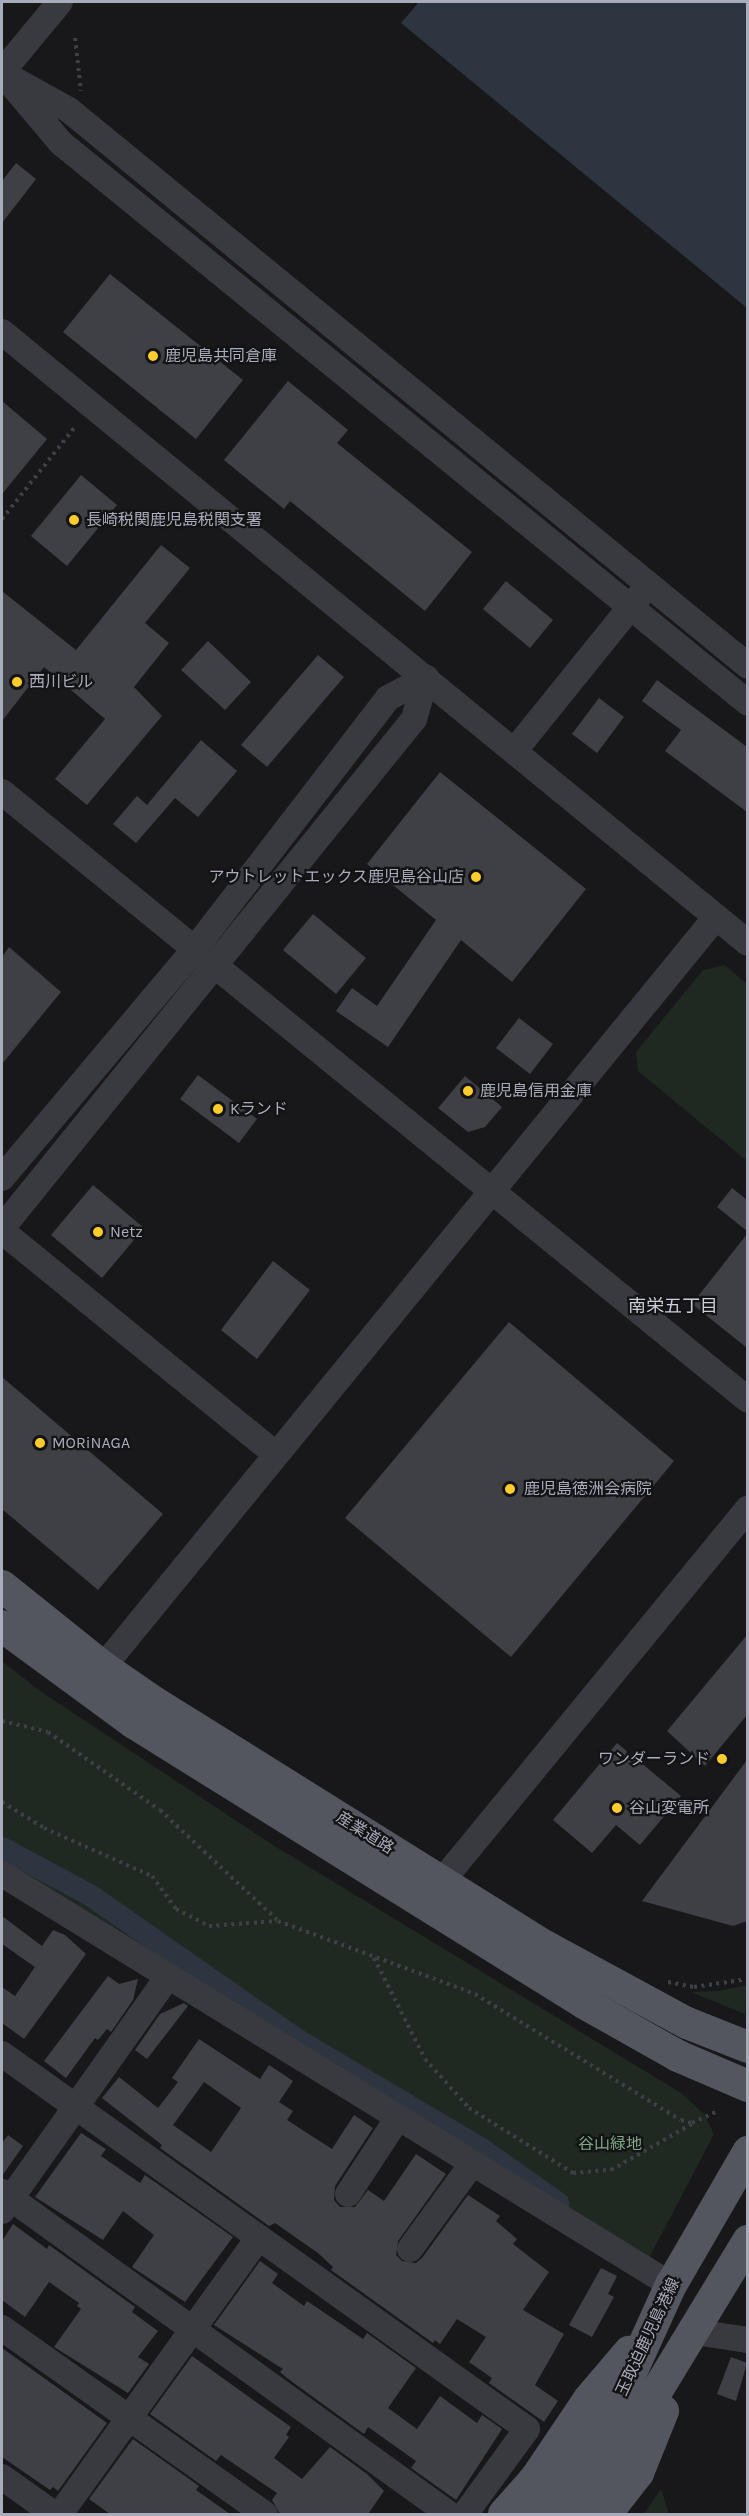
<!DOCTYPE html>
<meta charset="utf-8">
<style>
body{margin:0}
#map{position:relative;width:749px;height:2516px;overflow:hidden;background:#18181a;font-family:Karla,"Noto Sans JP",sans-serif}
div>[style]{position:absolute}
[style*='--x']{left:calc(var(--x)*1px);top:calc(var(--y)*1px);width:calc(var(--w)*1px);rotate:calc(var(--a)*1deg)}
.green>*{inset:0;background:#1f2921}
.water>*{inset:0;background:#2c3540}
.canal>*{height:22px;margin:-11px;padding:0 11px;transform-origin:11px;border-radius:11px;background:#2c3540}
.building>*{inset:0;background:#3f4045}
.path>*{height:4px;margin-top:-2px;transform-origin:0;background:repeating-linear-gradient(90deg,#3e4047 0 3px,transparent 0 7.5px)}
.minor>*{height:26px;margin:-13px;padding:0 13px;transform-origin:13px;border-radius:13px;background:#393940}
.major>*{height:32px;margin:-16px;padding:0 16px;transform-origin:16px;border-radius:16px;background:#54565f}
.dots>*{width:16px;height:16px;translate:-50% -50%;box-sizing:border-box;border:3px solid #131315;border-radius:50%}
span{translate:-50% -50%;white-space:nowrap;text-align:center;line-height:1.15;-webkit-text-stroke:4.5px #131315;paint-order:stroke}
.poi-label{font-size:16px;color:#a9adbb}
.left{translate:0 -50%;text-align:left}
.right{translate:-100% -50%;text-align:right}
.street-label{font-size:16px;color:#a9adbb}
.park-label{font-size:16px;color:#7fa885}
.neighbourhood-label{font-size:18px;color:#cbcdd7}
.frame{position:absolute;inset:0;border:3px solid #a9adbb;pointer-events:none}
</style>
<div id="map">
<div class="green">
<div style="clip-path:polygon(725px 965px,747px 984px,747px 1161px,638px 1071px,636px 1052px,703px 970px)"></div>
<div style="clip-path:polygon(2px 1661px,40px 1691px,273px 1845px,681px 2093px,704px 2114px,714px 2134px,647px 2262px,2px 1859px)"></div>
<div style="clip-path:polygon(747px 1985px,745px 2014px,691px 1992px,720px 1991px)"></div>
<div style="clip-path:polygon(661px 2489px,669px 2514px,644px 2514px)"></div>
</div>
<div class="water">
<div style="clip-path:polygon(419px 2px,747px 2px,747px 308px,401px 23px)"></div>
</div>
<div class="canal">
<div style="--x:2;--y:1848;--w:100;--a:28.1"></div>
<div style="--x:90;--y:1895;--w:254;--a:34.9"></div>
<div style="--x:298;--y:2040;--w:215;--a:30.7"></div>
<div style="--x:483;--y:2150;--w:92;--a:35.2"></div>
</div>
<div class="building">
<div style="clip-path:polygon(16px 163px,36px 179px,2px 223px,2px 181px)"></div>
<div style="clip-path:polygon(110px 274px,243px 380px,196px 439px,63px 332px)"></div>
<div style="clip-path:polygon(288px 381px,348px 430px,337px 443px,472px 552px,425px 611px,290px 501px,284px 509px,224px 460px)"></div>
<div style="clip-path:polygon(2px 401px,47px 439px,2px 494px)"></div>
<div style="clip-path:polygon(81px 475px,117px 505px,67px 566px,31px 536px)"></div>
<div style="clip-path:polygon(161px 545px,190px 568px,145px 623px,169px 643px,134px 687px,162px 716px,87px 805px,55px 779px,105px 719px,44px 667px,2px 721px,2px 591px,76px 650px)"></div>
<div style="clip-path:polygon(506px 581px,553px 620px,530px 648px,483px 609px)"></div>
<div style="clip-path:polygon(208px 641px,251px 682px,225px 710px,181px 670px)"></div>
<div style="clip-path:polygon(318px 655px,344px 677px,267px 767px,241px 745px)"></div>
<div style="clip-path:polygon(657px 680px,747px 747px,747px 812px,665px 751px,681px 730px,642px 701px)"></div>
<div style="clip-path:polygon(599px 698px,624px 717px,597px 753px,572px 734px)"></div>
<div style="clip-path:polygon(201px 740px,237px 771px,198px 817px,175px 798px,136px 843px,113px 824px,137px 796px,147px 805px)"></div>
<div style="clip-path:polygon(440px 772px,586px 889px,512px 982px,461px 940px,388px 1047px,336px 1011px,352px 988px,377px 1006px,436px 920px,367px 864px)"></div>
<div style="clip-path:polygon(313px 914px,366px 958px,336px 994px,283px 950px)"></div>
<div style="clip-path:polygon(9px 947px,61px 992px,2px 1064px,2px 957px)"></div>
<div style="clip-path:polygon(519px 1018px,553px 1044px,530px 1074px,496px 1048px)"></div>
<div style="clip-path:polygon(198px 1075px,257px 1119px,239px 1143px,180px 1099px)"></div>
<div style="clip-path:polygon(465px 1076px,502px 1107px,485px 1127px,468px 1132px,438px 1108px)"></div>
<div style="clip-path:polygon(93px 1185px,144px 1228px,102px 1278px,51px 1235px)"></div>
<div style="clip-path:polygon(732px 1188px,747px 1200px,747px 1231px,717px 1207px)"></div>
<div style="clip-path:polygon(747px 1234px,747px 1348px,692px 1304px)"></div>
<div style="clip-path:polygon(273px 1261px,310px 1290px,257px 1359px,221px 1330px)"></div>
<div style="clip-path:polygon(509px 1322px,674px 1461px,511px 1657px,345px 1518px)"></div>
<div style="clip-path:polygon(2px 1377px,163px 1514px,98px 1590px,2px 1509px)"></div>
<div style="clip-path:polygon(747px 1635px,747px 1715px,705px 1766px,667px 1731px)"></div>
<div style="clip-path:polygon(617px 1743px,681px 1796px,640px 1845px,616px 1825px,592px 1853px,553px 1820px)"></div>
<div style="clip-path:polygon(747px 1760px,747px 1921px,733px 1926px,642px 1901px)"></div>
<div style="clip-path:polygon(2px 1916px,42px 1946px,53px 1930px,65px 1935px,86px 1954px,24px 2039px,2px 2023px,2px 1987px,15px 1996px,35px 1967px,2px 1944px)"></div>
<div style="clip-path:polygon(108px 1976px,119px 1984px,138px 1979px,133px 2000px,111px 2032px,107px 2029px,98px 2040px,95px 2038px,66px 2078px,44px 2061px)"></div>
<div style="clip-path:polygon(184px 2003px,188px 2006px,147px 2059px,135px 2050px,160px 2014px)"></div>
<div style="clip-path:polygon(evenodd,199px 2039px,260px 2079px,269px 2065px,293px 2081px,279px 2102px,293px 2111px,287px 2120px,332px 2149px,354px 2115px,373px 2128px,335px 2186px,334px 2200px,340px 2207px,355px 2207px,368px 2190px,384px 2201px,416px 2154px,446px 2174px,398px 2241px,396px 2255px,402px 2261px,416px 2263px,422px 2258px,468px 2195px,500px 2216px,496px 2221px,517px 2239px,513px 2244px,549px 2272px,523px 2310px,564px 2334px,535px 2385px,558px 2401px,544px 2422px,489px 2383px,492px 2378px,469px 2362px,486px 2337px,457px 2319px,440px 2344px,435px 2340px,433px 2343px,331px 2270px,333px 2267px,318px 2253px,275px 2223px,269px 2226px,160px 2148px,162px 2145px,102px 2098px,119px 2077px,158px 2108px,178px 2082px,172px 2078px,199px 2039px,204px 2082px,241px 2108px,211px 2152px,173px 2125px,204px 2082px)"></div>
<div style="clip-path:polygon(81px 2133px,106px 2149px,101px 2156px,140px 2183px,145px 2175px,233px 2237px,185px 2302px,132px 2267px,154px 2235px,123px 2211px,103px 2240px,35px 2197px)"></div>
<div style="clip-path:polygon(8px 2135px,23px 2146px,2px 2176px,2px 2143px)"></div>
<div style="clip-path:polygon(13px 2224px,47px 2249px,49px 2245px,135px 2307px,132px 2312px,158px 2331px,138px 2357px,149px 2364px,128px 2393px,54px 2347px,81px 2309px,77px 2306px,79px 2303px,49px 2282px,25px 2317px,2px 2300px,2px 2241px)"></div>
<div style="clip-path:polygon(260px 2261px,278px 2274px,272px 2283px,304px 2306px,307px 2301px,363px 2339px,367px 2333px,416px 2368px,388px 2408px,417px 2429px,440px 2396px,477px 2423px,482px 2415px,502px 2429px,456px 2500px,411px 2468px,416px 2461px,368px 2427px,364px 2434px,287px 2378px,280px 2372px,283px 2369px,214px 2325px)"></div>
<div style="clip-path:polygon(601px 2268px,617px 2276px,608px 2294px,614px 2297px,592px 2337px,569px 2325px)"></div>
<div style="clip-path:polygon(2px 2348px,107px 2423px,58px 2491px,53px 2487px,50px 2490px,2px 2457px)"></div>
<div style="clip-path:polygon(192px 2356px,291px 2427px,286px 2435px,289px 2437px,274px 2458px,302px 2479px,330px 2447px,367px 2474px,384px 2491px,368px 2514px,280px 2514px,272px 2500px,277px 2493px,221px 2455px,216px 2461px,150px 2414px)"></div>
<div style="clip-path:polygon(731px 2357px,747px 2363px,736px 2401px,717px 2394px)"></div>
<div style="clip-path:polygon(133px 2439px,199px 2486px,196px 2490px,230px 2514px,110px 2514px,89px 2499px)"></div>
</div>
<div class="path">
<div style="--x:75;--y:38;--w:53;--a:83.5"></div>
<div style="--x:2;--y:519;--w:117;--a:-51.6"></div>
<div style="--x:2;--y:1721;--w:47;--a:13.4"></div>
<div style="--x:48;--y:1732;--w:136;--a:34.9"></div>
<div style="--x:160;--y:1810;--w:162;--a:43.2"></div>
<div style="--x:278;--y:1921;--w:210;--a:20.3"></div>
<div style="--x:475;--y:1994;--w:241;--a:31.5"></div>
<div style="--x:681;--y:2120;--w:11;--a:15"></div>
<div style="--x:692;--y:2123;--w:29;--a:-25"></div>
<div style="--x:2;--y:1802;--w:49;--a:31.8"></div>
<div style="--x:44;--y:1828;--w:118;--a:24"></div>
<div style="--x:152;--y:1876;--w:41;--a:54"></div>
<div style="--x:176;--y:1909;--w:37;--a:27"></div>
<div style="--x:209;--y:1926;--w:68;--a:-4.2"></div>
<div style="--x:374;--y:1958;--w:113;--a:63.2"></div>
<div style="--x:425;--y:2059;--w:66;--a:48.1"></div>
<div style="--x:469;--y:2108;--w:123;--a:32"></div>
<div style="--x:573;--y:2173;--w:38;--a:-5"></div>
<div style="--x:611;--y:2170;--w:93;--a:-29.6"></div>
<div style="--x:668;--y:1982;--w:26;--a:11"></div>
<div style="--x:694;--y:1987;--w:55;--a:-8.4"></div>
</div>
<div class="minor">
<div style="--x:2;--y:72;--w:91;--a:-50.4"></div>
<div style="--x:2;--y:73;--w:92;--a:49.9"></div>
<div style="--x:61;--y:143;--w:886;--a:39.18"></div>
<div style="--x:15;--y:80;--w:62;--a:29.1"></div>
<div style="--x:69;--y:110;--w:878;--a:39.31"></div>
<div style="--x:2;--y:332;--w:964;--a:39.32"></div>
<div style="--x:515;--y:750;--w:201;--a:-51.1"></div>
<div style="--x:2;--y:792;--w:962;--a:39.18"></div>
<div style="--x:2;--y:1178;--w:298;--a:-49.9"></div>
<div style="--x:194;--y:950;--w:318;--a:-52.4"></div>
<div style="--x:388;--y:698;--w:43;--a:-27.8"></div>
<div style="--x:2;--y:1228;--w:655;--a:-51.01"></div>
<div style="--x:414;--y:719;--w:43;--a:-73.7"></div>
<div style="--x:2;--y:1231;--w:351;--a:39.2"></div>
<div style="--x:103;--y:1667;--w:969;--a:-50.74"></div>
<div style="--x:2;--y:1874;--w:785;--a:31.56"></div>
<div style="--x:442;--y:1881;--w:482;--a:-50.6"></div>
<div style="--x:2;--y:2054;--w:645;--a:35.54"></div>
<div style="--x:527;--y:2429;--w:105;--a:126.1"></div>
<div style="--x:2;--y:2192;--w:551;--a:35.77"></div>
<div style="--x:348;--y:2194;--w:90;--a:-56.8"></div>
<div style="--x:2;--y:2211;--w:286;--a:-54.7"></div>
<div style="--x:410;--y:2249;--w:105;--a:-53.9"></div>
<div style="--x:2;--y:2328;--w:322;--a:35.3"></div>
<div style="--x:695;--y:2332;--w:54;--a:8.6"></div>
<div style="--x:2;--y:2477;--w:64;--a:35.4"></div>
<div style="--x:60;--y:2514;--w:340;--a:-54.3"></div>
</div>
<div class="major">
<div style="--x:2;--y:1586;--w:129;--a:38.7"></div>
<div style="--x:103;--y:1667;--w:62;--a:34.5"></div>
<div style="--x:154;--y:1702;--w:461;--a:32"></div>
<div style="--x:545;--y:1946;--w:162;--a:28.5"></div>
<div style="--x:687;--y:2023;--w:66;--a:21.5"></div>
<div style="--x:2;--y:1626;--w:164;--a:36.3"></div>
<div style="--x:134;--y:1723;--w:530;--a:31.89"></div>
<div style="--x:584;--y:2003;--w:108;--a:29.4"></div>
<div style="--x:678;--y:2056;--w:76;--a:23.2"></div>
<div style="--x:504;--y:2514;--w:48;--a:-48.4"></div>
<div style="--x:536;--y:2478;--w:95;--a:-56.1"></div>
<div style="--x:589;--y:2399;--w:62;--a:-49.6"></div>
<div style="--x:539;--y:2514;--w:121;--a:-53.4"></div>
<div style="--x:611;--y:2417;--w:145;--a:-65.6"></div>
<div style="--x:671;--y:2285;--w:154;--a:-59.9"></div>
<div style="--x:574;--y:2514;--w:85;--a:-54.1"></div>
<div style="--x:624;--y:2445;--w:239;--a:-58.7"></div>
<div style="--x:606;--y:2514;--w:52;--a:-52"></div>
<div style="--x:638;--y:2473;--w:67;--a:-68"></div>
</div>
<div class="dots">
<div style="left:153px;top:356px;background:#ffcc2b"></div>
<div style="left:74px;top:520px;background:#ffcc2b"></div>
<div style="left:17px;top:682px;background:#ffcc2b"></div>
<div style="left:476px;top:877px;background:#ffcc2b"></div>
<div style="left:468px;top:1091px;background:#ffcc2b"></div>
<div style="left:218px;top:1109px;background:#ffcc2b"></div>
<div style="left:98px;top:1232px;background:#ffcc2b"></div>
<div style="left:40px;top:1443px;background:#ffcc2b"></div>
<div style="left:510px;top:1489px;background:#ffcc2b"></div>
<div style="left:722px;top:1759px;background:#ffcc2b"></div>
<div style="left:617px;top:1808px;background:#ffcc2b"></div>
</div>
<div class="poi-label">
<span class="left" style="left:165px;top:356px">鹿児島共同倉庫</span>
<span class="left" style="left:86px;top:520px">長崎税関鹿児島税関支署</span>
<span class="left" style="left:29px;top:682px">西川ビル</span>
<span class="right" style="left:464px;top:877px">アウトレットエックス鹿児島谷山店</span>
<span class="left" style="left:480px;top:1091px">鹿児島信用金庫</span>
<span class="left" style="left:230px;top:1109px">Kランド</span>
<span class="left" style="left:110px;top:1232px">Netz</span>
<span class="left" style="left:52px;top:1443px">MORiNAGA</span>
<span class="left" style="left:524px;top:1489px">鹿児島徳洲会病院</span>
<span class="right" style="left:710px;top:1759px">ワンダーランド</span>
<span class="left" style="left:629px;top:1808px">谷山変電所</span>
</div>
<div class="street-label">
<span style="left:365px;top:1833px;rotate:32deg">産業道路</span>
<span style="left:648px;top:2337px;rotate:-65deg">玉取迫鹿児島港線</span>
</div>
<div class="park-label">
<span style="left:610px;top:2144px">谷山緑地</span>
</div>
<div class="neighbourhood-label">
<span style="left:673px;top:1306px">南栄五丁目</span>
</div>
<div class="frame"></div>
</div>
